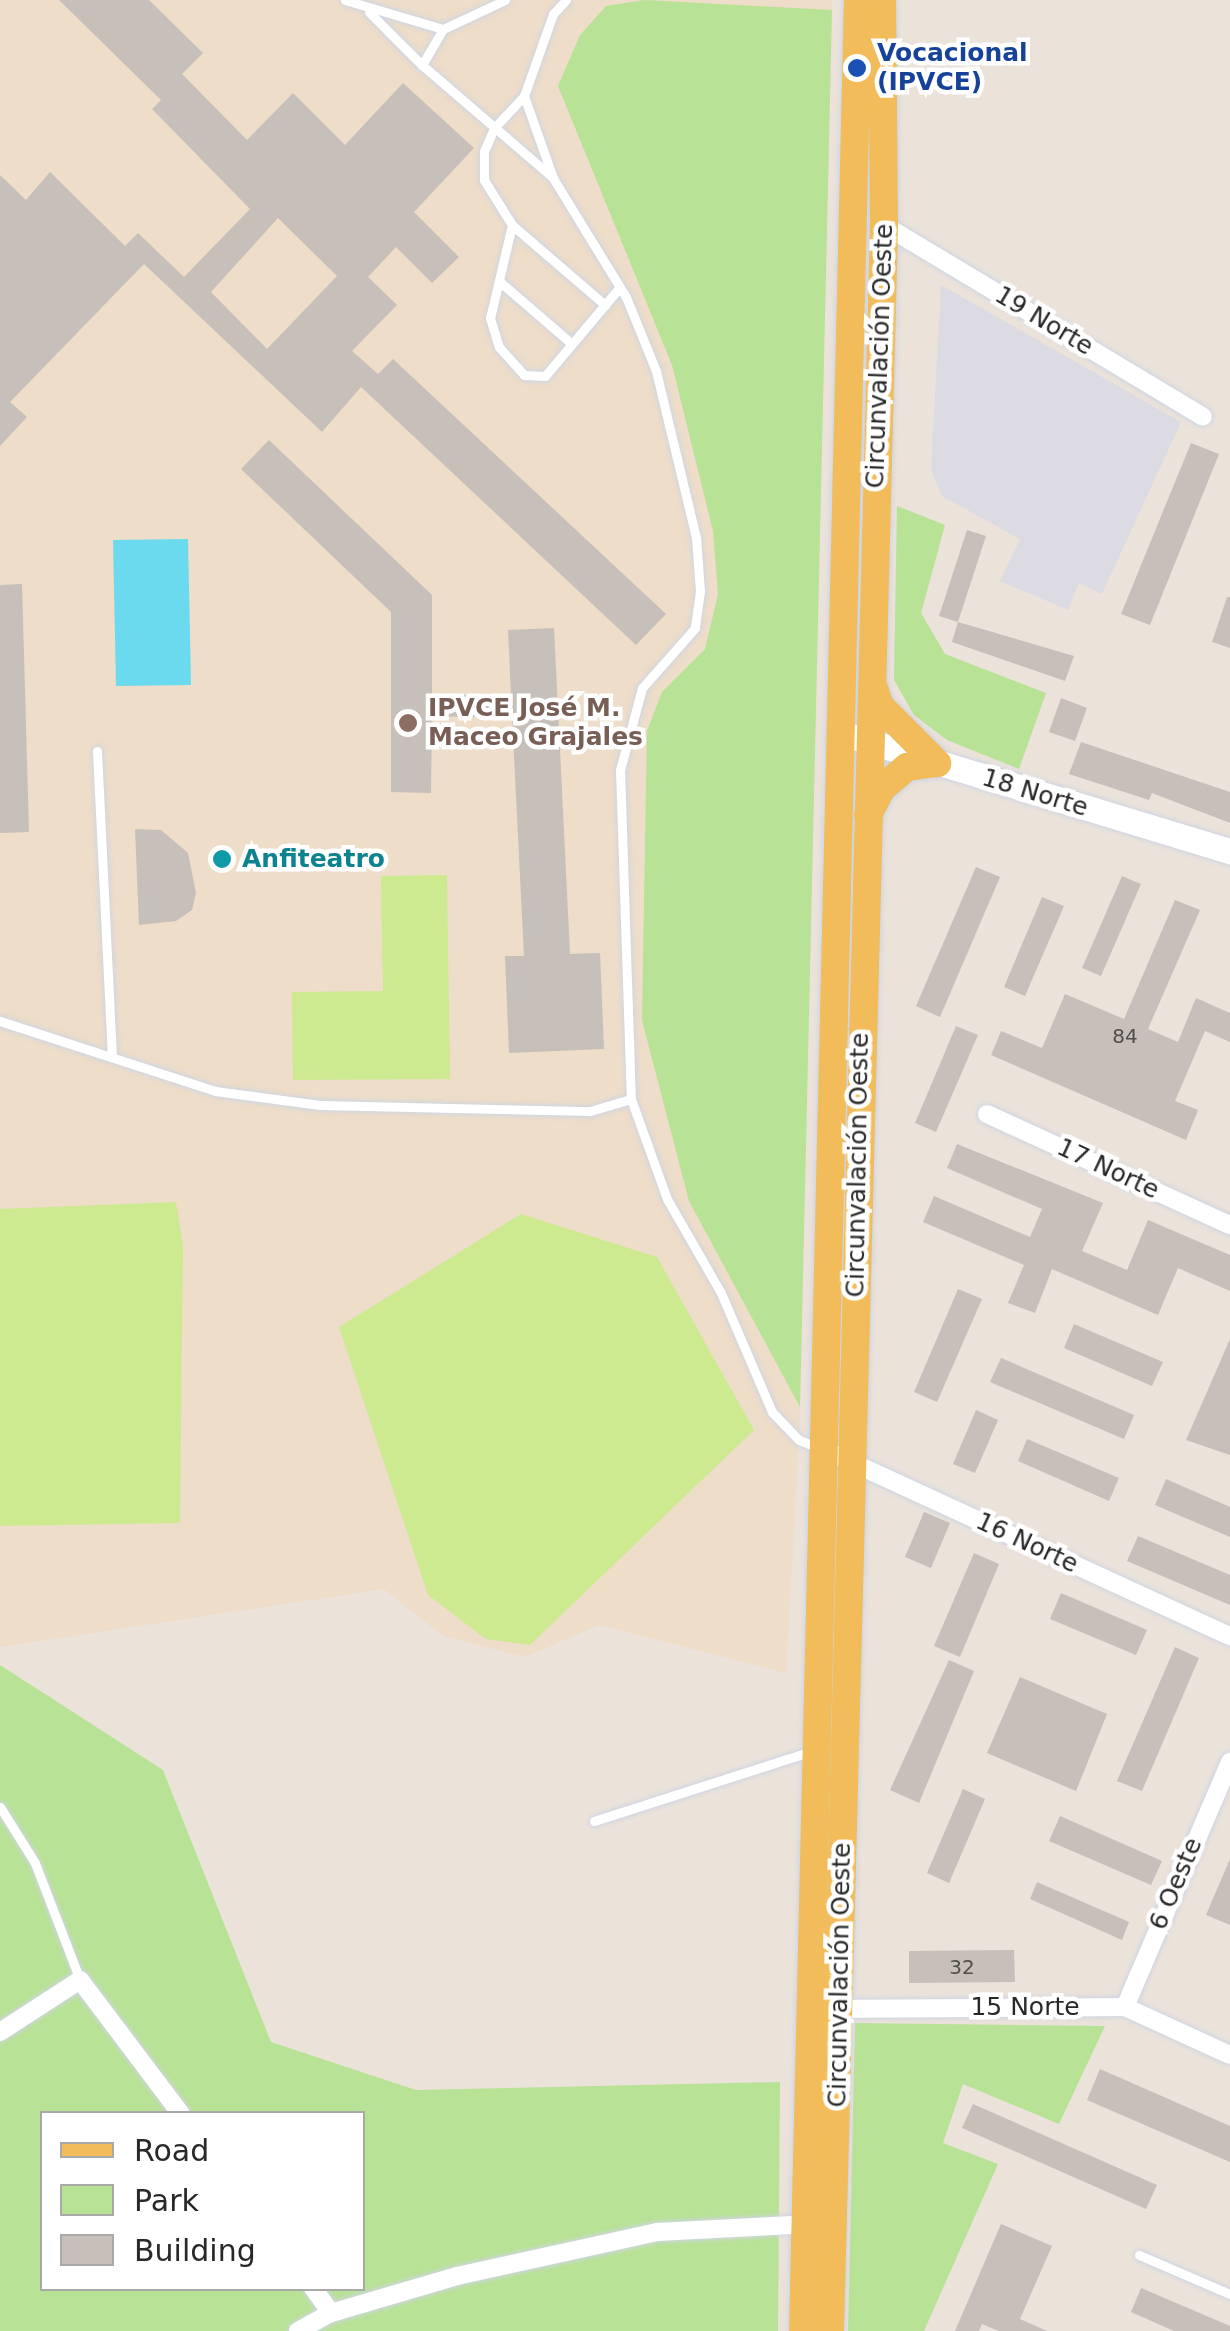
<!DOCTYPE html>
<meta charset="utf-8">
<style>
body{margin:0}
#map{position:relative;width:1230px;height:2331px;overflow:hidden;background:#ebe2da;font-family:"DejaVu Sans",sans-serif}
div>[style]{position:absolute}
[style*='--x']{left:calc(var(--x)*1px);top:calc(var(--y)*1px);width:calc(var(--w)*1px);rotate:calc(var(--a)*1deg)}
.industrial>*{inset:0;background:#dcdbe3}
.education>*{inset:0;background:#edddc9}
.green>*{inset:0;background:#b8e295}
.pitch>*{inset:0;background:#ceea91}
.water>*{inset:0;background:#6bdaee}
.building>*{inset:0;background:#c6bfba}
.roads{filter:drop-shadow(0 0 2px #cfd5e2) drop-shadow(0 0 2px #cfd5e2)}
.service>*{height:9px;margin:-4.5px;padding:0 4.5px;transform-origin:4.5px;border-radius:4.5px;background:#fff}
.minor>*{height:18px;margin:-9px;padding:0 9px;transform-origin:9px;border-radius:9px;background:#fff}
.secondary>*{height:25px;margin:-12.5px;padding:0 12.5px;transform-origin:12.5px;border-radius:12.5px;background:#fff}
.primary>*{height:28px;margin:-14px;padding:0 14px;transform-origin:14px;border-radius:14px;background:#f1bc59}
.dots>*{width:28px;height:28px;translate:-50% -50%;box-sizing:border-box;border:5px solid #fff;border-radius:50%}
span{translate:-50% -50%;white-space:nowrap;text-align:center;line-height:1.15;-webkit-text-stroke:9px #fff;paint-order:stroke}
.number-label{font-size:20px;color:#504e4c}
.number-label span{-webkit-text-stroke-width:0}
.transit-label{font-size:25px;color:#164399;font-weight:700}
.left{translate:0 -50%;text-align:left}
.street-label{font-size:25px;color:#282828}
.education-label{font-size:25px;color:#785e54;font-weight:700}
.culture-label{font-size:25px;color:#0d838f;font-weight:700}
.legend{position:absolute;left:40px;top:2111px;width:325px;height:180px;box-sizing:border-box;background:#fff;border:2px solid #a9a9a9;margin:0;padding:12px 18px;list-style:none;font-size:30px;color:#282828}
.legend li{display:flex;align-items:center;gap:20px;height:50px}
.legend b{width:50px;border:2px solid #a9a9a9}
</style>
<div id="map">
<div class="industrial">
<div style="clip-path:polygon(941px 285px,1181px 422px,1102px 594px,1079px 583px,1068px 610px,1000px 581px,1020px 539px,942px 496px,931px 469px)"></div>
</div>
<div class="education">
<div style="clip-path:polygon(0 0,832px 0,799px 1440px,786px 1673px,599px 1625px,525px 1657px,443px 1636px,384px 1589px,0 1647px)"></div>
</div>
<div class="green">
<div style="clip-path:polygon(644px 0,832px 10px,800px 1407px,689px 1201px,642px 1020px,647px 731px,662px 692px,705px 649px,718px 594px,713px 531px,672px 365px,558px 86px,580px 35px,606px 6px)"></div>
<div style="clip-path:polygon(897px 506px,945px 525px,921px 613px,945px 654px,1046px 693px,1019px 769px,947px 740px,914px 715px,894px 680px)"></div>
<div style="clip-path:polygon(evenodd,0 1665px,163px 1770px,271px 2042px,416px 2090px,780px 2082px,778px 2331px,0 2331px,0 1665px,42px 2114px,362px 2114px,362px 2288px,42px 2288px,42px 2114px)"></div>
<div style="clip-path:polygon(855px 2023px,1105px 2026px,1059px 2124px,963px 2084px,943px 2143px,998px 2164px,924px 2331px,848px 2331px)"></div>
</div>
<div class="pitch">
<div style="clip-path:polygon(447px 875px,450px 1079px,293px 1080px,292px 992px,383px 991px,381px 876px)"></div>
<div style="clip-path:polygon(176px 1202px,183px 1245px,180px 1523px,0 1526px,0 1209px)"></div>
<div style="clip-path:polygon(521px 1214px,657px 1257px,754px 1430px,530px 1645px,486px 1639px,428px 1595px,339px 1327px)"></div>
</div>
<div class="water">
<div style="clip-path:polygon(188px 539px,191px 685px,116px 686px,113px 540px)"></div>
</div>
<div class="building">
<div style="clip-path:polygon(evenodd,59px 0,149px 0,203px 53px,182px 74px,247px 140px,293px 93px,345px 145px,403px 83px,474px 148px,414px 212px,459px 257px,432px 283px,396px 247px,368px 277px,397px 305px,352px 351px,378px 374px,393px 359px,666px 614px,636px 645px,361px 387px,322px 432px,144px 264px,10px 402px,27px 417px,0 446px,0 175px,26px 200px,50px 172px,125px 246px,138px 233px,184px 277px,250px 209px,152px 109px,161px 100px,59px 0,278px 218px,337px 276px,267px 349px,211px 292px,278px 218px)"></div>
<div style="clip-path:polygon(269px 440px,432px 595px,432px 695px,511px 695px,508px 630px,554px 628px,570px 954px,600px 953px,604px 1049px,509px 1053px,505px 956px,524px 956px,512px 716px,432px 717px,431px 793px,391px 792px,391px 612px,241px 469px)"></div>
<div style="clip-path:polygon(1191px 443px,1219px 454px,1150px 625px,1121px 614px)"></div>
<div style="clip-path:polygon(967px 530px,986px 536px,958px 622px,939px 616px)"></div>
<div style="clip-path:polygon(22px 584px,29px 832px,0 833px,0 585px)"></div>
<div style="clip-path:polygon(1227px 597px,1230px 597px,1230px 648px,1212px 642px)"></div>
<div style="clip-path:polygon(958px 622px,1074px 656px,1065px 681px,952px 642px)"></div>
<div style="clip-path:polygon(1061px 698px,1087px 708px,1075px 741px,1049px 732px)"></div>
<div style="clip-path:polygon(1081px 742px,1230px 792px,1230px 823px,1152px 793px,1149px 800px,1069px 774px)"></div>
<div style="clip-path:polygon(135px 829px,161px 830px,188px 853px,196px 893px,192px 910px,176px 921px,139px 925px)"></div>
<div style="clip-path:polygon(976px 867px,1000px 877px,940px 1017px,916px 1006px)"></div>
<div style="clip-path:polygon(1122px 876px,1141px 884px,1101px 976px,1082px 968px)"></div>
<div style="clip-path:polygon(1042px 897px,1064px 906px,1025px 996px,1004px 987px)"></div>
<div style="clip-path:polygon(1175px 900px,1200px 910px,1148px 1029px,1178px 1042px,1196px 998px,1230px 1013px,1230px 1042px,1205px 1031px,1175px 1101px,1198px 1110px,1186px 1140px,991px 1055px,1001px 1031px,1042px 1048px,1065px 994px,1124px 1019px)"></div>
<div style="clip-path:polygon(956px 1026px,978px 1035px,936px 1132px,915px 1123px)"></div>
<div style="clip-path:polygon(957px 1144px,1103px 1203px,1082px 1251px,1127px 1270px,1148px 1220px,1230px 1255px,1230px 1291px,1178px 1268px,1158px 1315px,1052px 1269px,1035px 1313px,1008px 1303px,1024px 1265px,923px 1222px,934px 1196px,1030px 1237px,1042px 1209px,947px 1168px)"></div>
<div style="clip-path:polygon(958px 1289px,982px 1299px,937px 1402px,914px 1392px)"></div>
<div style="clip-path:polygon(1074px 1324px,1163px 1362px,1152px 1386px,1064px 1348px)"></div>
<div style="clip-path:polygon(1230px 1339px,1230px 1455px,1186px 1440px)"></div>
<div style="clip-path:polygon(1001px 1358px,1134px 1415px,1124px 1439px,990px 1382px)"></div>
<div style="clip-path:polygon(976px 1410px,998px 1420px,975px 1473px,953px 1464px)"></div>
<div style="clip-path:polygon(1027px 1439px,1119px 1478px,1109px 1501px,1018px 1461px)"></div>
<div style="clip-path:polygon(1166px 1479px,1230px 1507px,1230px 1537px,1155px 1505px)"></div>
<div style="clip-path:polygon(924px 1512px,950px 1523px,931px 1568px,905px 1557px)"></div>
<div style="clip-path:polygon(1138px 1536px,1230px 1575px,1230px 1605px,1127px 1561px)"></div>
<div style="clip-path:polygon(974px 1553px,999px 1564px,960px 1657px,934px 1646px)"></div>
<div style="clip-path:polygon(1061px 1593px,1147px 1630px,1136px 1655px,1050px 1619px)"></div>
<div style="clip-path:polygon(1175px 1647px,1199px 1658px,1142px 1791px,1117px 1781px)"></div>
<div style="clip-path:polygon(949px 1660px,974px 1671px,919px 1803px,890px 1790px)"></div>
<div style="clip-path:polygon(1020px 1677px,1107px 1714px,1076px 1791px,987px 1753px)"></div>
<div style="clip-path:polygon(963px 1789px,985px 1799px,949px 1883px,927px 1873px)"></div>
<div style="clip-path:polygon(1060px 1816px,1162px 1861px,1151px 1885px,1049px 1841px)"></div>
<div style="clip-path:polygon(1230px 1859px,1230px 1925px,1206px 1915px)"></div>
<div style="clip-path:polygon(1037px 1882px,1129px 1922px,1122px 1940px,1030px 1899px)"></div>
<div style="clip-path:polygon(1014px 1950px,1015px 1982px,909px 1983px,909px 1951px)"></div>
<div style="clip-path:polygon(1100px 2069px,1230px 2126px,1230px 2162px,1087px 2100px)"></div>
<div style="clip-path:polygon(973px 2104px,1157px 2185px,1146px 2209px,962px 2128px)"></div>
<div style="clip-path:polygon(1001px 2224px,1052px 2246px,1020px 2319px,1047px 2331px,999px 2331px,982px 2324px,979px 2331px,955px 2331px)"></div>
<div style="clip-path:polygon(1141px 2288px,1230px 2326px,1230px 2331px,1174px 2331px,1131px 2312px)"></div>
</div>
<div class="roads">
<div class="service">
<div style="--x:345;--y:0;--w:102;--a:16.5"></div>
<div style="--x:505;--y:0;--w:68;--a:154.9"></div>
<div style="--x:443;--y:29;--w:42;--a:120.3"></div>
<div style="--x:422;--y:65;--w:170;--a:40.7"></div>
<div style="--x:566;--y:0;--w:19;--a:133"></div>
<div style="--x:553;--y:14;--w:87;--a:109.5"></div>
<div style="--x:524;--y:96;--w:44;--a:133.2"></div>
<div style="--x:494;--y:128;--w:25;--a:113"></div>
<div style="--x:484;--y:151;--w:29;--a:90"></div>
<div style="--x:484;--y:180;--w:53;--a:58.1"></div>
<div style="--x:512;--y:225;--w:96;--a:103.3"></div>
<div style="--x:490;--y:318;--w:30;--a:73"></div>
<div style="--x:499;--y:347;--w:38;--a:48"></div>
<div style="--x:524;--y:375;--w:21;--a:3"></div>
<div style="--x:545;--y:376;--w:116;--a:-49.9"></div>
<div style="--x:369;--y:12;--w:75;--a:45"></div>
<div style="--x:524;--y:96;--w:87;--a:70.5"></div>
<div style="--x:553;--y:178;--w:140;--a:58.5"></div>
<div style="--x:626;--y:297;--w:80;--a:67.9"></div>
<div style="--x:656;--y:371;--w:171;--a:76.5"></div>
<div style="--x:696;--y:537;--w:54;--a:85.8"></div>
<div style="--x:700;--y:591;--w:37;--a:98"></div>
<div style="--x:695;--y:628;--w:80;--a:131.5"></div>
<div style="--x:642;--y:688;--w:85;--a:105"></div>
<div style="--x:620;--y:770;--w:329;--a:88.1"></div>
<div style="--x:631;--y:1099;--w:106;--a:70.2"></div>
<div style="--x:667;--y:1199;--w:108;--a:60.1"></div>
<div style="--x:721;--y:1293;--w:129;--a:66.8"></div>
<div style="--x:772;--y:1412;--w:39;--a:46"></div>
<div style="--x:799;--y:1440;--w:22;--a:22"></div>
<div style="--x:512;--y:225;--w:123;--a:40.7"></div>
<div style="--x:499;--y:281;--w:96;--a:40.8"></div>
<div style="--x:97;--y:751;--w:306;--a:87.2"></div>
<div style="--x:0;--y:1021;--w:226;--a:18"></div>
<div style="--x:215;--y:1091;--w:106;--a:7.6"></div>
<div style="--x:320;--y:1105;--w:270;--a:1.3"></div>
<div style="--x:590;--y:1111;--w:43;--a:-16.3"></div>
<div style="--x:0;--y:1807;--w:66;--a:58"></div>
<div style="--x:35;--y:1863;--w:125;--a:69"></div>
<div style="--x:594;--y:1821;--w:229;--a:-17.8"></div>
<div style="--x:1139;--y:2255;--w:99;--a:23.2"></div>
</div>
<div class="minor">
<div style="--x:884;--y:225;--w:372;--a:31"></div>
<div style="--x:987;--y:1114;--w:267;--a:24.6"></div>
<div style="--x:825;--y:1450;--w:446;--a:24.7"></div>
<div style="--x:1125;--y:2007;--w:267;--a:-66.8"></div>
<div style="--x:830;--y:2009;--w:295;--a:-0.4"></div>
<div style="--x:1125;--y:2007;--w:115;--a:24.6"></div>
<div style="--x:0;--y:2032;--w:95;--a:-33"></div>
<div style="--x:80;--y:1980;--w:168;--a:53"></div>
<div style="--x:313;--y:2288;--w:31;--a:54"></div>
<div style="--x:298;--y:2331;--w:38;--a:-29"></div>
<div style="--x:331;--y:2313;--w:131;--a:-16.4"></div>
<div style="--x:457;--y:2276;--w:205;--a:-12.4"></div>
<div style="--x:657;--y:2232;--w:155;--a:-3"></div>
</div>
<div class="secondary">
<div style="--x:841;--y:733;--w:407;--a:16.9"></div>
</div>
<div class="primary">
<div style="--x:873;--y:685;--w:22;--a:72"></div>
<div style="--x:880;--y:706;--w:81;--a:45"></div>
<div style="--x:868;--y:815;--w:30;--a:-63"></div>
<div style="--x:882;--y:788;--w:33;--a:-40"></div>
<div style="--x:907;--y:767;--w:30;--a:-8"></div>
<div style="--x:803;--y:2331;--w:2332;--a:-88.65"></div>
<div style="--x:830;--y:2331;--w:2107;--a:-88.53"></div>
<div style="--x:884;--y:225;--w:225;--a:-90.5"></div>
</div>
</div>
<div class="dots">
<div style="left:857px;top:68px;background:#1a4fb4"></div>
<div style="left:408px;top:723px;background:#8d6e63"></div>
<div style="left:222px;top:859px;background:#0f9aa8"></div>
</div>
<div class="number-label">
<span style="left:1125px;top:1036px">84</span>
<span style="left:962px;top:1967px">32</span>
</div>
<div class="transit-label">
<span class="left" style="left:877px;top:68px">Vocacional<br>(IPVCE)</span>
</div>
<div class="street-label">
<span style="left:1044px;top:321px;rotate:31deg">19 Norte</span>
<span style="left:880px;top:356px;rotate:-88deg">Circunvalación Oeste</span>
<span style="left:1035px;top:793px;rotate:17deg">18 Norte</span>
<span style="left:858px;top:1165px;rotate:-89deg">Circunvalación Oeste</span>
<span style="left:1108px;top:1169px;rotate:25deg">17 Norte</span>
<span style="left:1027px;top:1543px;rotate:25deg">16 Norte</span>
<span style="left:1176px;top:1884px;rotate:-67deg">6 Oeste</span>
<span style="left:840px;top:1975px;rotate:-89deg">Circunvalación Oeste</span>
<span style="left:1025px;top:2007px">15 Norte</span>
</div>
<div class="education-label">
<span class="left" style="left:428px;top:723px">IPVCE José M.<br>Maceo Grajales</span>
</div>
<div class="culture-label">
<span class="left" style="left:242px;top:859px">Anfiteatro</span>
</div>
<ul class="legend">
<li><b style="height:12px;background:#f1bc59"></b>Road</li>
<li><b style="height:28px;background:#b8e295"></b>Park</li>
<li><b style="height:28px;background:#c6bfba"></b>Building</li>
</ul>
</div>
